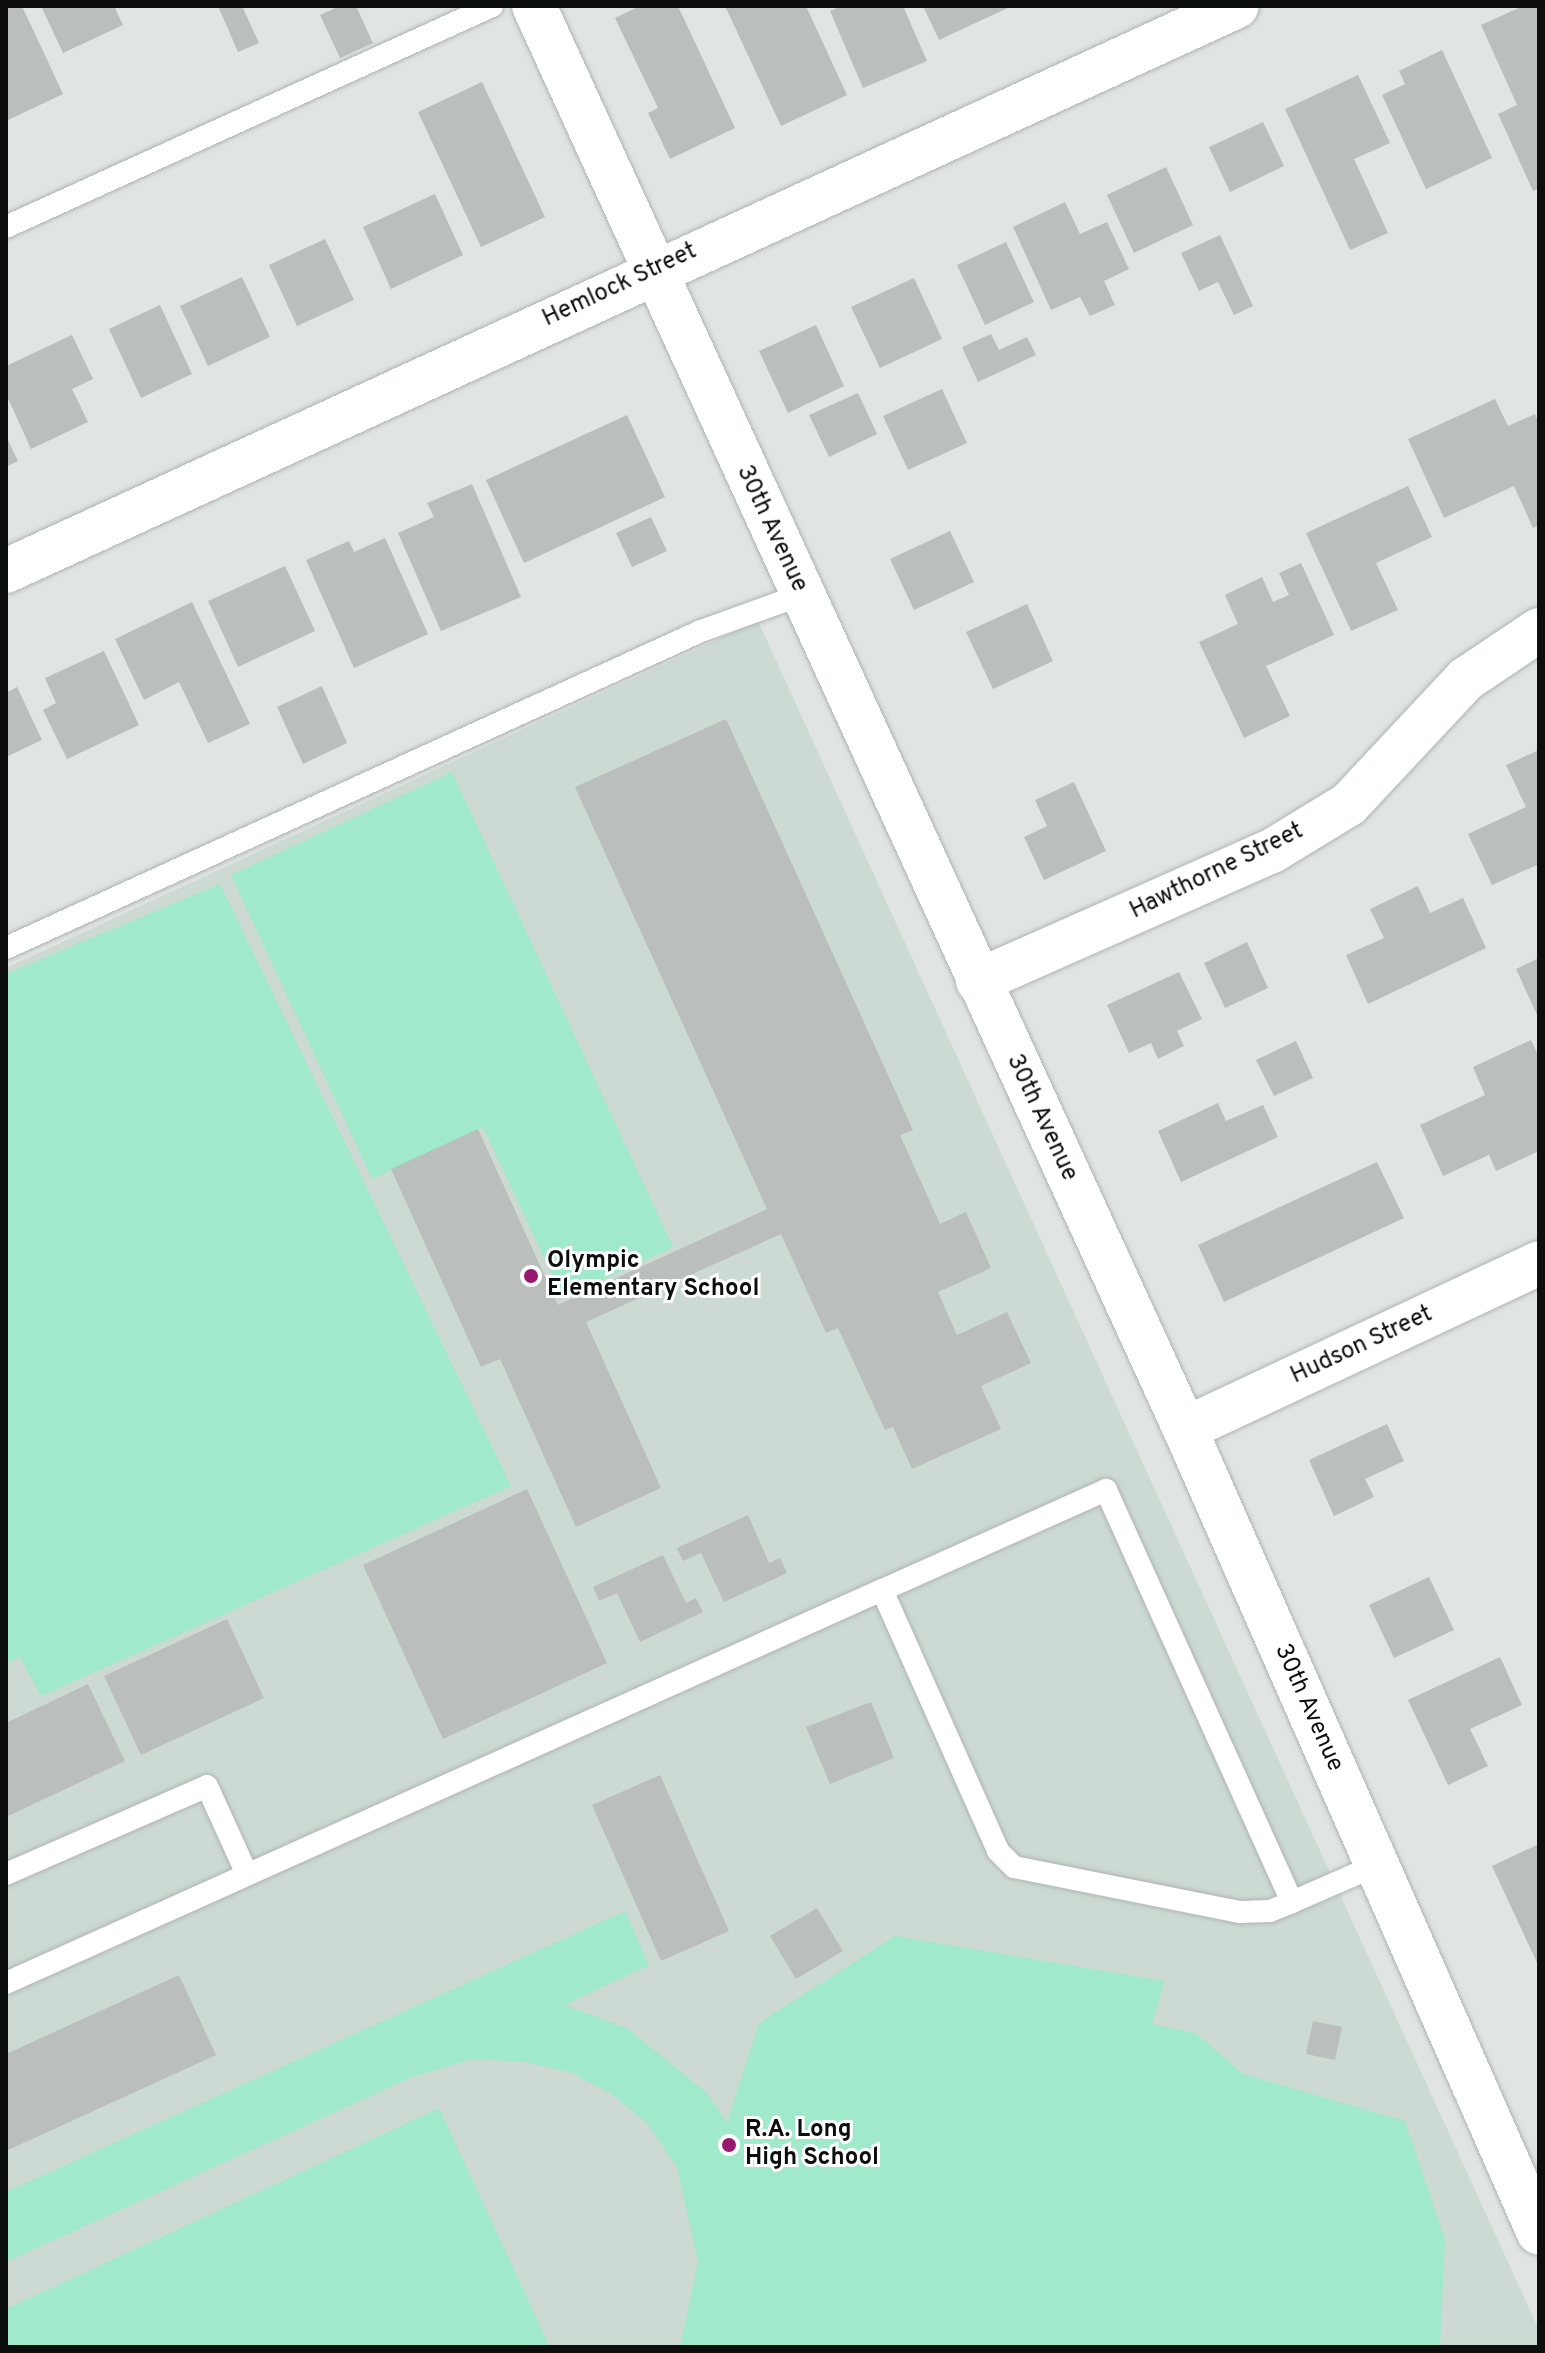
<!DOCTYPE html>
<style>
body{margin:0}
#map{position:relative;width:1545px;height:2353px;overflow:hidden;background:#e0e5e3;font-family:Overpass,sans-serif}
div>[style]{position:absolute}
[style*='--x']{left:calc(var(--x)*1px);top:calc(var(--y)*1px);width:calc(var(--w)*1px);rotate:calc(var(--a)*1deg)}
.built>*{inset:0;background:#cddad4}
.green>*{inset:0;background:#a0e9ca}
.building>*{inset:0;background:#babebc}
.roads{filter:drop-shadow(0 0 2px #afb4b2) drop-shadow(0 0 2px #afb4b2)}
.service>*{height:22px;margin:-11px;padding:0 11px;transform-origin:11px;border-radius:11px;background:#fff}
.minor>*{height:44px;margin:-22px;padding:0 22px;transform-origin:22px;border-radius:22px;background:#fff}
.tertiary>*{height:44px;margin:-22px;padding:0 22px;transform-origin:22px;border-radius:22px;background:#fff}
.dots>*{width:22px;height:22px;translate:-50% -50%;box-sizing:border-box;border:4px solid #fff;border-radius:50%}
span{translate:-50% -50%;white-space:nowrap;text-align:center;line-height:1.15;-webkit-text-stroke:6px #fff;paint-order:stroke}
.street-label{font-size:24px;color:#0d0f0e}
.poi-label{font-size:24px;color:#0d0f0e;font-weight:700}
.left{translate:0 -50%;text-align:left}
.frame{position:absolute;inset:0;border:8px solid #0d0f0e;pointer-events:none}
</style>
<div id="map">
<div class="built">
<div style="clip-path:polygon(758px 621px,1539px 2330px,1539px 2347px,6px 2347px,6px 968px)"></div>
</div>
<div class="green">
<div style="clip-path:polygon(452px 772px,673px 1247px,563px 1298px,483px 1127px,372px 1179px,231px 875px)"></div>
<div style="clip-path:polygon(220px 884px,511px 1486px,41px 1696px,20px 1657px,6px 1663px,6px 974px)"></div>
<div style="clip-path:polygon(625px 1911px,649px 1965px,564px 2005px,627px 2028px,707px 2093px,727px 2123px,759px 2023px,895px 1936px,1164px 1981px,1152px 2024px,1196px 2033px,1243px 2074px,1405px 2121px,1445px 2240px,1440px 2347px,680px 2347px,698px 2262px,677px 2167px,647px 2123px,610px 2093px,572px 2073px,527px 2062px,472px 2059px,412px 2077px,6px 2262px,6px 2192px)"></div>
<div style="clip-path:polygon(439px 2108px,550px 2347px,6px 2347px,6px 2309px)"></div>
</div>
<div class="building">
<div style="clip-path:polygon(22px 6px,63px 94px,6px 121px,6px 7px)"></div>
<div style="clip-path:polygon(41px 6px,114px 6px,123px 25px,63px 53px)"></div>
<div style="clip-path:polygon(218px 6px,242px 6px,259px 43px,238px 52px)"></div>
<div style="clip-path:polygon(340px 6px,356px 6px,373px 43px,340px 58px,320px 15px)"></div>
<div style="clip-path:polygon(640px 6px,678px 6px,735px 128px,670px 159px,648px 113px,658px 108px,615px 18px)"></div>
<div style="clip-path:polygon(725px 6px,806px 6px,847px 95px,781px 126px)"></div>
<div style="clip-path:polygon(842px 6px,903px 6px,927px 61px,863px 88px,830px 11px)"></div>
<div style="clip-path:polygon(923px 6px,1012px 6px,939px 40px)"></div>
<div style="clip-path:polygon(1523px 6px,1536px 6px,1539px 13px,1539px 188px,1533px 191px,1498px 114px,1517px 105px,1481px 25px)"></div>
<div style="clip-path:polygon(1442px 50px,1492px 158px,1426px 189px,1382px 95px,1405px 84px,1399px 71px)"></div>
<div style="clip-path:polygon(1358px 75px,1390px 143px,1354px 159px,1388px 233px,1350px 250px,1285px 109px)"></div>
<div style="clip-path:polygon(482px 82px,545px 217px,481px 247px,418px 112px)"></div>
<div style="clip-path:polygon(1263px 122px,1284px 166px,1230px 192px,1209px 147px)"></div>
<div style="clip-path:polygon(1166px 167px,1193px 225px,1134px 253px,1107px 195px)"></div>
<div style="clip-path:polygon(435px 194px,463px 255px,391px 289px,363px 227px)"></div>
<div style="clip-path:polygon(1065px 202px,1080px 234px,1107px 222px,1129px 269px,1104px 281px,1115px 305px,1090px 316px,1080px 297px,1051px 310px,1013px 227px)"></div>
<div style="clip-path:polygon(1220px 235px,1253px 306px,1234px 315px,1218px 282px,1199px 291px,1181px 253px)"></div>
<div style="clip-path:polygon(325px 239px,354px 300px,297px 326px,269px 265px)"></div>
<div style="clip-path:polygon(1006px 242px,1034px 302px,985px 325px,957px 265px)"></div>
<div style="clip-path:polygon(242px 277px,270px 337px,208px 366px,180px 306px)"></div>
<div style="clip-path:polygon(914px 278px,942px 339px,880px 368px,851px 307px)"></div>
<div style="clip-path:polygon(160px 305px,192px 374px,141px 398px,109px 329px)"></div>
<div style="clip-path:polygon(816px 325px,844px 386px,788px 413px,759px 351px)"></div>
<div style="clip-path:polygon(991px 334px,999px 350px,1027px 337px,1036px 355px,978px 382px,962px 347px)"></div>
<div style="clip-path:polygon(72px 335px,93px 379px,72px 389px,88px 422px,31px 449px,6px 394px,6px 366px)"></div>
<div style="clip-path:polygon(942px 389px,967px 443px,908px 470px,883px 416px)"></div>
<div style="clip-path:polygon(858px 393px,877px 434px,829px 457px,809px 415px)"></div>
<div style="clip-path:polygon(1495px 399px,1508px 426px,1535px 414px,1539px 423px,1539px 525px,1533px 528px,1514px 486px,1444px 518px,1408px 439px)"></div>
<div style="clip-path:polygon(627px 415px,665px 497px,524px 563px,486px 480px)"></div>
<div style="clip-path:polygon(6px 436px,18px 461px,6px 467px)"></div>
<div style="clip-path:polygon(472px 484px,521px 597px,441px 631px,398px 533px,434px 517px,427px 503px)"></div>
<div style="clip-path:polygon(1408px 486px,1432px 537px,1376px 563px,1398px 610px,1351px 631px,1306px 533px)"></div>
<div style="clip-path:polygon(651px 517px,667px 551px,632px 567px,616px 533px)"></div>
<div style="clip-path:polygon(950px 531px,974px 582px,914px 610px,890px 559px)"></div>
<div style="clip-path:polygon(385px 538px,428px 634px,354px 668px,306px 560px,349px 541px,354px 552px)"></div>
<div style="clip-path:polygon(1301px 563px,1334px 635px,1266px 666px,1290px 716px,1244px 738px,1199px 642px,1238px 624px,1225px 595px,1262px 577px,1273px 602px,1289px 595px,1279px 573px)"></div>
<div style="clip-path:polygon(285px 566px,315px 631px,238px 667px,208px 601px)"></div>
<div style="clip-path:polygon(192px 602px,250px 724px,208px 743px,179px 682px,144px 700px,115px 639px)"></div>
<div style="clip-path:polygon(1027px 604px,1053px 661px,993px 689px,966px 632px)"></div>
<div style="clip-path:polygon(104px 651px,139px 725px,67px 759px,43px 710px,56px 703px,45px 678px)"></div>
<div style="clip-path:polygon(322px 686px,347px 743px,303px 764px,277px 707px)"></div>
<div style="clip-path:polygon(17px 687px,42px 740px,6px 757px,6px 693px)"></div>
<div style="clip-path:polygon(726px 719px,913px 1130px,900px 1135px,940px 1224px,966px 1212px,991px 1268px,938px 1292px,957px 1335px,1007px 1312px,1031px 1363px,981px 1386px,1001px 1429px,912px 1469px,893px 1427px,885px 1430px,838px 1328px,826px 1333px,781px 1234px,586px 1322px,661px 1488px,576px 1527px,500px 1359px,481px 1367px,391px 1169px,478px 1129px,558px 1305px,767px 1209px,575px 787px)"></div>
<div style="clip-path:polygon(1539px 750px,1539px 864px,1492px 885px,1468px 834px,1526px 807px,1506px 765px)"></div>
<div style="clip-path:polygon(1074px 782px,1106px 851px,1044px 880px,1024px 837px,1047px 826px,1035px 800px)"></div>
<div style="clip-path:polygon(1418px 886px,1430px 913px,1463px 898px,1486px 948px,1368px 1004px,1346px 955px,1384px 938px,1370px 909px)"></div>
<div style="clip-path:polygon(1247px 942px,1268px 988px,1225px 1008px,1204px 963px)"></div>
<div style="clip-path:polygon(1539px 958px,1539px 1019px,1516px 969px)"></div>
<div style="clip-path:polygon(1179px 972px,1202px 1019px,1177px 1031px,1184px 1046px,1158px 1059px,1151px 1043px,1129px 1053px,1107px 1005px)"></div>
<div style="clip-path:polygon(1531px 1040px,1539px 1057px,1539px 1151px,1496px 1171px,1489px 1155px,1443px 1176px,1420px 1125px,1485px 1095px,1473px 1067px)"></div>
<div style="clip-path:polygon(1296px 1041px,1313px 1078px,1274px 1096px,1256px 1060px)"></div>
<div style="clip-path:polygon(1218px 1103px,1226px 1121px,1263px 1105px,1278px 1137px,1181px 1182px,1158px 1131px)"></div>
<div style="clip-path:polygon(1377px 1162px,1404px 1218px,1224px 1302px,1198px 1245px)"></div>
<div style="clip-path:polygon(1387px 1424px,1404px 1461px,1365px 1479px,1374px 1497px,1334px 1516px,1309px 1460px)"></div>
<div style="clip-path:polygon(527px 1489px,607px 1663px,443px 1739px,363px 1565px)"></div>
<div style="clip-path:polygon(748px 1515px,769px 1563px,780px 1558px,787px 1573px,724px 1602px,701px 1553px,683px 1561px,677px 1548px)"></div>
<div style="clip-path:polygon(663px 1555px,686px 1603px,696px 1598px,703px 1612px,640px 1642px,617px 1593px,599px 1601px,593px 1587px)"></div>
<div style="clip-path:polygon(1429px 1577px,1454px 1630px,1394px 1658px,1369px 1605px)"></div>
<div style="clip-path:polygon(227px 1619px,264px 1698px,141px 1755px,104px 1676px)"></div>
<div style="clip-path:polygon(1500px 1657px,1522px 1705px,1470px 1729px,1488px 1766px,1448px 1785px,1408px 1700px)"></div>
<div style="clip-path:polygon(88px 1684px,125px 1761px,6px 1817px,6px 1723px)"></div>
<div style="clip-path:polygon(871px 1702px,894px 1758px,830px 1784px,806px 1727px)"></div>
<div style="clip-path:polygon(660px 1775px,729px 1931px,661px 1961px,592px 1805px)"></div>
<div style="clip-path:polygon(1539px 1844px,1539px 1967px,1492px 1866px)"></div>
<div style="clip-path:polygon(817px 1908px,843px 1951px,796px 1979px,770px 1936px)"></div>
<div style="clip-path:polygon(179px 1975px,216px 2055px,6px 2151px,6px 2054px)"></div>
<div style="clip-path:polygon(1313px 2021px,1342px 2027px,1335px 2060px,1306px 2054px)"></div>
</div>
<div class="roads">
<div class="service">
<div style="--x:6;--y:227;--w:534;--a:-24.45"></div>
<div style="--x:6;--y:948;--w:764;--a:-24.52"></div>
<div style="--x:701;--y:631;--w:106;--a:-19.8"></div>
<div style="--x:6;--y:1874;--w:219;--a:-23.6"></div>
<div style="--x:207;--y:1786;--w:97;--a:65.6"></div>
<div style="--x:1292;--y:1902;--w:452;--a:-114.3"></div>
<div style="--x:1106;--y:1490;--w:245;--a:155.9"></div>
<div style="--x:882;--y:1590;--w:286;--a:66"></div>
<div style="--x:998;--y:1851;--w:23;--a:45"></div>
<div style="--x:1014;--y:1867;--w:230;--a:11.3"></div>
<div style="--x:1240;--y:1912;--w:30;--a:-2"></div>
<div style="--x:1270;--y:1911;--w:24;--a:-22"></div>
<div style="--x:1292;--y:1902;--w:93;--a:-23.5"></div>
<div style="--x:6;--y:1983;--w:960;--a:-24.16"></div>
</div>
<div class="minor">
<div style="--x:6;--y:571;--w:1354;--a:-24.65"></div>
<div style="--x:978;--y:981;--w:321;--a:-23.9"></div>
<div style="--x:1272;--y:851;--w:90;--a:-31.4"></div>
<div style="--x:1349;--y:804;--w:171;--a:-46.9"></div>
<div style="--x:1466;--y:679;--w:88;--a:-33.9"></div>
<div style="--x:1185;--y:1429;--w:391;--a:-25.1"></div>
</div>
<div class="tertiary">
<div style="--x:534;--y:6;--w:1565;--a:65.42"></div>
<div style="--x:1185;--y:1429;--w:878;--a:66.24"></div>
</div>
</div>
<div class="dots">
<div style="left:531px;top:1276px;background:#98186e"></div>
<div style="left:729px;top:2145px;background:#98186e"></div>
</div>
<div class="street-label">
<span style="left:620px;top:286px;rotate:-25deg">Hemlock Street</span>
<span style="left:771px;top:529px;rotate:65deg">30th Avenue</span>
<span style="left:1217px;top:872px;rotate:-26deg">Hawthorne Street</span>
<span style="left:1041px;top:1118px;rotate:65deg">30th Avenue</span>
<span style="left:1362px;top:1346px;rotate:-25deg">Hudson Street</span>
<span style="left:1308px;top:1708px;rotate:66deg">30th Avenue</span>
</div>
<div class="poi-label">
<span class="left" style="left:547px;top:1276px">Olympic<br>Elementary School</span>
<span class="left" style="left:745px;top:2145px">R.A. Long<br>High School</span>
</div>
<div class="frame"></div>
</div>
